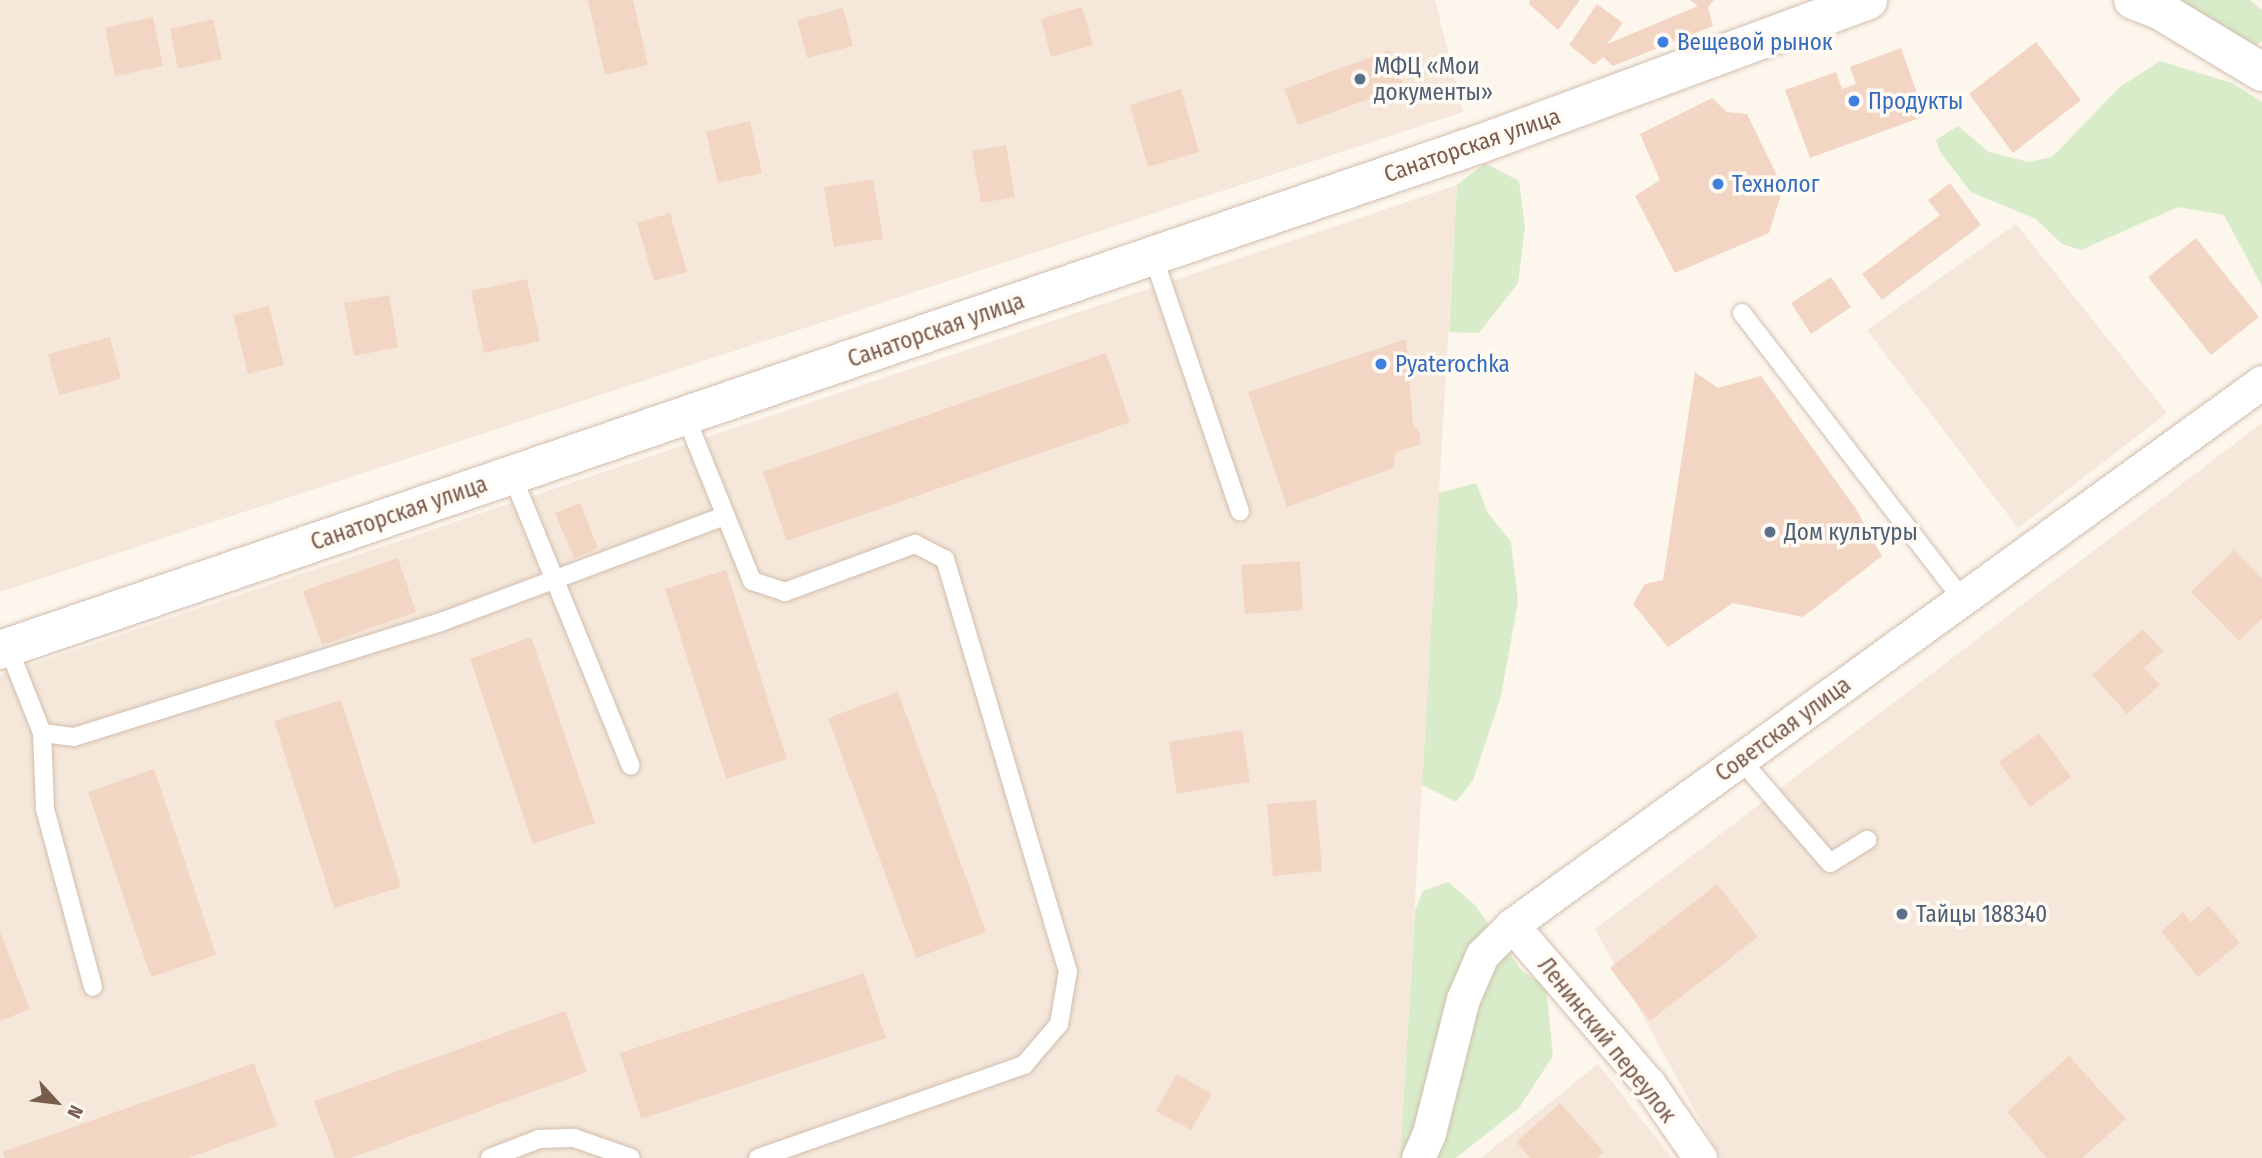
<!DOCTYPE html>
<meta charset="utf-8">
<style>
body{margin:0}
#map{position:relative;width:2262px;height:1158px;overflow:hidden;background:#fdf6ec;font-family:"Fira Sans Condensed",sans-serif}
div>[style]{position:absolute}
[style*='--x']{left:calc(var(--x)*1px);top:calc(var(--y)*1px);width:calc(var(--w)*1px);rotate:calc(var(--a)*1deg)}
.residential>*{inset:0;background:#f5e8da}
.green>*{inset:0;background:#d8ecc9}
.building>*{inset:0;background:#f3d5c3}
.roads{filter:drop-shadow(0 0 2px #d1beb0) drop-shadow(0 0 2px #d1beb0)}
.lane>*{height:18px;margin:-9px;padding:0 9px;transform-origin:9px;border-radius:9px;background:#fff}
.street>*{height:33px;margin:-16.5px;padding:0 16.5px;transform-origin:16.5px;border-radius:16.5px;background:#fff}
.secondary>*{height:38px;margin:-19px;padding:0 19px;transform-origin:19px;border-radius:19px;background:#fff}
.dots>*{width:19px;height:19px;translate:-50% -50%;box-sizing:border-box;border:4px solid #fffaf3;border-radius:50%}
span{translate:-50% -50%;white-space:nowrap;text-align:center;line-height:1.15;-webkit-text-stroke:7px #fffaf3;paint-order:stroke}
.shop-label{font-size:23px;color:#366cbe}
.left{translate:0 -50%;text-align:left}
.service-label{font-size:23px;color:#4e5e75}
.street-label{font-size:23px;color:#7a5c4d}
.north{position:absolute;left:21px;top:1067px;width:70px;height:70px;-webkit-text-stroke:5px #fffaf3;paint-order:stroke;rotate:117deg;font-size:19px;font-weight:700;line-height:28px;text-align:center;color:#7a5c4d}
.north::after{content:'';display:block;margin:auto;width:24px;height:32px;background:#7a5c4d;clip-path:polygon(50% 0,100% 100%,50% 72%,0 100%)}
</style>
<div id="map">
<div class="residential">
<div style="clip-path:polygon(0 0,1435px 0,1463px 112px,0 592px)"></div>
<div style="clip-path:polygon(1457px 185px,1400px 1158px,0 1158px,0 675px)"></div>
<div style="clip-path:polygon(2016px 224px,2167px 413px,2018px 528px,1867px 330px)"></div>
<div style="clip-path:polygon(2262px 423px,2262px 1158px,1721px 1158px,1595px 929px)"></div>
<div style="clip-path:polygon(1598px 1064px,1672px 1158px,1481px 1158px)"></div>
</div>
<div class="green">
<div style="clip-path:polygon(2161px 0,2250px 0,2262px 10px,2262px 41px,2249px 50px)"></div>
<div style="clip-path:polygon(2160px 61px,2232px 83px,2262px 102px,2262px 286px,2224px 215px,2178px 207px,2081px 250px,2062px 244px,2036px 219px,1971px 192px,1940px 152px,1936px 140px,1958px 126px,1989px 152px,2029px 162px,2052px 157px,2120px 87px)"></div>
<div style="clip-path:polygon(1485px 163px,1519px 181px,1525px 226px,1518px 283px,1479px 333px,1449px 332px,1457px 185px)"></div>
<div style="clip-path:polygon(1476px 483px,1488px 513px,1511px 542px,1518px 602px,1501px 696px,1473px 780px,1456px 802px,1422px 785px,1439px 493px)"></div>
<div style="clip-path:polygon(1448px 882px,1474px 904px,1522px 971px,1546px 986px,1553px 1056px,1519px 1108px,1456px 1158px,1400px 1158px,1415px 911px,1423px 891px)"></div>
</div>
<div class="building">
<div style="clip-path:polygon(588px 0,633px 0,648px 65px,605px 75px)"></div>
<div style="clip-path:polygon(1530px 0,1580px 0,1558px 30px,1529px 4px)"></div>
<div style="clip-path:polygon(1690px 0,1714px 0,1708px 7px,1713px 26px,1613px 66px,1603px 57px,1594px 65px,1569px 45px,1597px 4px,1623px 23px,1607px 44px,1698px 6px)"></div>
<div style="clip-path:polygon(1082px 7px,1093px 45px,1051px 57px,1041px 19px)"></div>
<div style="clip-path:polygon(843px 8px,853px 46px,807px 58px,797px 20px)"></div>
<div style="clip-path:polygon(153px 17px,163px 66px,115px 76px,105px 28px)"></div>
<div style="clip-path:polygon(213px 19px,222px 59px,178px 69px,170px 29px)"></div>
<div style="clip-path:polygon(2036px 42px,2081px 100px,2013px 153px,1969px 94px)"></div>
<div style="clip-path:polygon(1901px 48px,1925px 116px,1810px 158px,1785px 90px,1836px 72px,1842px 89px,1856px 84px,1850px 67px)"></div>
<div style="clip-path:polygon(1390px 50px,1404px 86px,1298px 125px,1284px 89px)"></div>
<div style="clip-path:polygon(1181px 89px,1199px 152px,1148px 167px,1130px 105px)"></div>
<div style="clip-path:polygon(1712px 98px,1727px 112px,1747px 114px,1783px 188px,1769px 233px,1675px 273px,1635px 196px,1660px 180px,1640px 134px)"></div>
<div style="clip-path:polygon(750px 121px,762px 173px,718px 183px,706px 132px)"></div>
<div style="clip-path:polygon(1006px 145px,1015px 197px,981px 203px,972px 151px)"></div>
<div style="clip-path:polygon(873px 179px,883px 239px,834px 247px,824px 187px)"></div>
<div style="clip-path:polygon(1950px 183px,1981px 225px,1882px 300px,1862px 274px,1940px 215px,1928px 200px)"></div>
<div style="clip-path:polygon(670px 213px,687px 272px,654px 281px,637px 223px)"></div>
<div style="clip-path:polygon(2196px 238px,2259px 317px,2211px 355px,2148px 277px)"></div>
<div style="clip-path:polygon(1831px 277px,1851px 307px,1811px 334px,1791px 303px)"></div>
<div style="clip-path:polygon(527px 279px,540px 341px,484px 353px,471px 291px)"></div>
<div style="clip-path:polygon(389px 295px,398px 347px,354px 356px,344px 303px)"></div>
<div style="clip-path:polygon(269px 306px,284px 365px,248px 374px,233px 315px)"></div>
<div style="clip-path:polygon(110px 337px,121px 379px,59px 395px,48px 354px)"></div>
<div style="clip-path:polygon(1406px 339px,1413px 425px,1419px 431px,1421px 444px,1396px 452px,1393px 468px,1287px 507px,1248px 392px)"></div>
<div style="clip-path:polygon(1106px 353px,1130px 422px,787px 541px,763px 472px)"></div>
<div style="clip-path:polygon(1695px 372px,1718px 388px,1761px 376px,1856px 509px,1882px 556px,1803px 617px,1733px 603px,1668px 647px,1633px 604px,1645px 584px,1663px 580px)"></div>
<div style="clip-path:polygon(580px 503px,598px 548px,574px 558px,555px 513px)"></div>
<div style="clip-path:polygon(2234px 550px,2262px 578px,2262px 618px,2239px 641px,2191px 592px)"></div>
<div style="clip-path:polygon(398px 558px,416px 612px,322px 645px,303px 591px)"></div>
<div style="clip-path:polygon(1300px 561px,1303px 610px,1245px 614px,1241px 565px)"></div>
<div style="clip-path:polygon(726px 570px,787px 759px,726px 779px,665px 589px)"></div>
<div style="clip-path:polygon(2143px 629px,2163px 651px,2144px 668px,2160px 685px,2127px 714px,2092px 675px)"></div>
<div style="clip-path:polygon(531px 637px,595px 823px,533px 844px,470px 659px)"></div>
<div style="clip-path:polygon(898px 692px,986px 932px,916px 958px,828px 718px)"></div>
<div style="clip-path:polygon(341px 700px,401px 887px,334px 908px,274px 721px)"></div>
<div style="clip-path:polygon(1242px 730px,1250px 782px,1177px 794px,1169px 742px)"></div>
<div style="clip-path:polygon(2039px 733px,2071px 777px,2030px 807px,1999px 762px)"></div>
<div style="clip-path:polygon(154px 769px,216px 955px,151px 977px,88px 792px)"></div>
<div style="clip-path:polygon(1316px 800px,1322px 871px,1273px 876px,1267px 804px)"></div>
<div style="clip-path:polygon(1717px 884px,1758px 937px,1650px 1021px,1610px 968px)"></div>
<div style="clip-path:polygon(2209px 906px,2240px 943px,2198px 977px,2161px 931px,2183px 912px,2191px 922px)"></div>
<div style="clip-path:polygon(0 932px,30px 1009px,0 1021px)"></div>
<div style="clip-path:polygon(864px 973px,886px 1038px,641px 1119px,620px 1053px)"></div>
<div style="clip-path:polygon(565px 1011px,587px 1072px,351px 1158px,335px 1158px,314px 1101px)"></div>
<div style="clip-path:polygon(2069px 1056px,2126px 1119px,2082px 1158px,2047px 1158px,2007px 1112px)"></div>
<div style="clip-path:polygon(254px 1063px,277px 1126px,188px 1158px,5px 1158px,3px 1152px)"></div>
<div style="clip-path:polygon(1177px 1074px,1212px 1094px,1191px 1130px,1156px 1111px)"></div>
<div style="clip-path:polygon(1560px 1103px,1604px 1152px,1597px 1158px,1530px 1158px,1516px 1142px)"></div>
</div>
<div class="roads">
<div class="lane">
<div style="--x:1153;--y:256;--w:270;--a:71.2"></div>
<div style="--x:1742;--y:313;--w:361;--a:52.4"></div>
<div style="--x:685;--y:415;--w:179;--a:68"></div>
<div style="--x:752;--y:581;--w:35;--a:18"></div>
<div style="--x:785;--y:592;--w:139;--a:-20.3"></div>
<div style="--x:915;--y:544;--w:34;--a:27"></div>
<div style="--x:945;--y:559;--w:430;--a:73.4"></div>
<div style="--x:1068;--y:971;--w:54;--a:99.6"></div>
<div style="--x:1059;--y:1024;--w:54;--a:130.5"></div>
<div style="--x:1024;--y:1065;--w:282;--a:160.7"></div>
<div style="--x:512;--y:475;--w:314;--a:67.8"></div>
<div style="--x:8;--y:647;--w:92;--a:68.4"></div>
<div style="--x:42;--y:733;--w:32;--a:7"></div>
<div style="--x:74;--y:737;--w:385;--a:-17.4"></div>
<div style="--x:441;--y:622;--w:303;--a:-20.5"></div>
<div style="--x:42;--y:733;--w:76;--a:87.7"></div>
<div style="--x:45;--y:809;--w:184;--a:74.9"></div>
<div style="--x:1741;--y:760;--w:136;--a:49.2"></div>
<div style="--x:1830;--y:863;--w:44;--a:-31.9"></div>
<div style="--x:490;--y:1158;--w:53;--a:-21.2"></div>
<div style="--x:539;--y:1139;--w:35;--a:-2"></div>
<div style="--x:574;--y:1138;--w:60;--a:19.3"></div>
</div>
<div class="street">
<div style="--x:1512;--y:925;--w:210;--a:49.3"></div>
<div style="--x:1649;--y:1084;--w:90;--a:55.4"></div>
<div style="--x:1418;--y:1158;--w:27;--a:-66"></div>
<div style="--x:1429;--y:1133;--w:138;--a:-75.8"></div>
<div style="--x:1463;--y:999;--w:48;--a:-66.6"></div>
<div style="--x:1482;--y:955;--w:42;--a:-45"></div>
<div style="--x:1512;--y:925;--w:926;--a:-35.9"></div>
</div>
<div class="secondary">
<div style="--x:2133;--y:0;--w:30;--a:21"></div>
<div style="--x:2161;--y:11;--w:118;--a:31.1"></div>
<div style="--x:0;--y:650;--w:1561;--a:-18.88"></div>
<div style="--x:1477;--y:145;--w:417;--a:-20.3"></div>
</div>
</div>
<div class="dots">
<div style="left:1663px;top:42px;background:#3f7fe0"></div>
<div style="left:1360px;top:79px;background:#5c6f8a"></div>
<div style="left:1854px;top:101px;background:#3f7fe0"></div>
<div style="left:1718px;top:184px;background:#3f7fe0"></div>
<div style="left:1381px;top:364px;background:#3f7fe0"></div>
<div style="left:1770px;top:532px;background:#5c6f8a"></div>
<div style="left:1902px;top:914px;background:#5c6f8a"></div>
</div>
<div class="shop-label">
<span class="left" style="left:1677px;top:42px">Вещевой рынок</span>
<span class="left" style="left:1868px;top:101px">Продукты</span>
<span class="left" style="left:1732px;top:184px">Технолог</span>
<span class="left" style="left:1395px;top:364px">Pyaterochka</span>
</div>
<div class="service-label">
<span class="left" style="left:1374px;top:79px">МФЦ «Мои<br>документы»</span>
<span class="left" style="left:1784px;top:532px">Дом культуры</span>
<span class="left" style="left:1916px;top:914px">Тайцы 188340</span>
</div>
<div class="street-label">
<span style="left:1472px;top:145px;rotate:-19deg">Санаторская улица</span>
<span style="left:936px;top:330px;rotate:-19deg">Санаторская улица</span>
<span style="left:399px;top:513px;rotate:-19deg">Санаторская улица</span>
<span style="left:1783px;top:729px;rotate:-36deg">Советская улица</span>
<span style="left:1607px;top:1040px;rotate:51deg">Ленинский переулок</span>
</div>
<div class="north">N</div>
</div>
